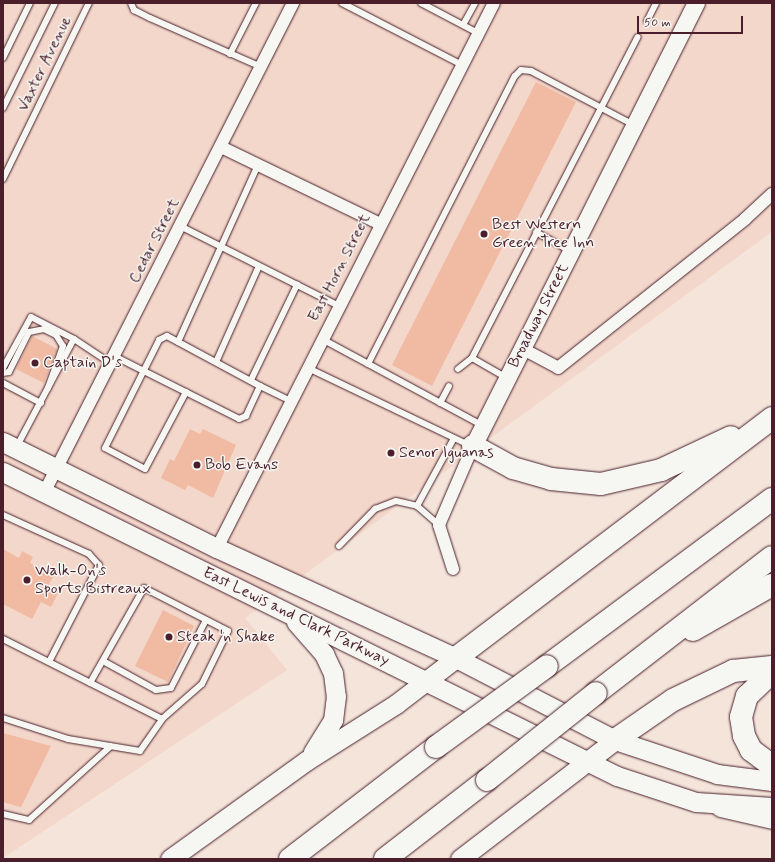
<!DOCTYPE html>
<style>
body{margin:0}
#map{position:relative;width:775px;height:862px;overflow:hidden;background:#f4e4da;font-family:Mynerve,sans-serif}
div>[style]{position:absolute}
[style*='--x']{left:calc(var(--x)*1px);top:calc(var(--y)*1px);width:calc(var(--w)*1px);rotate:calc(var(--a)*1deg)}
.built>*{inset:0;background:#f3d7ca}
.building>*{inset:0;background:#f0baa3}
.roads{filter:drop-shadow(0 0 1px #4a1f2b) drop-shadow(0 0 1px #4a1f2b)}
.lane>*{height:6px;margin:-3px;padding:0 3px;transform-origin:3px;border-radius:3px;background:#f6f6f2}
.street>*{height:12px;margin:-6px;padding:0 6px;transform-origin:6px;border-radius:6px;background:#f6f6f2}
.secondary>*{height:17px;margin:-8.5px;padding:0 8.5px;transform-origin:8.5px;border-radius:8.5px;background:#f6f6f2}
.primary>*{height:19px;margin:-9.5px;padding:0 9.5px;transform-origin:9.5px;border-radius:9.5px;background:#f6f6f2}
.highway>*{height:22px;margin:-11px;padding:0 11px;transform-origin:11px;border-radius:11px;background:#f6f6f2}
.bridges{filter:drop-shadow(0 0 1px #4a1f2b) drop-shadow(0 0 1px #4a1f2b)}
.highway-bridge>*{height:22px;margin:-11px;padding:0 11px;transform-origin:11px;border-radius:11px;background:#f6f6f2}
.dots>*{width:11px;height:11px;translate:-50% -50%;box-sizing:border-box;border:2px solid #f6f6f2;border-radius:50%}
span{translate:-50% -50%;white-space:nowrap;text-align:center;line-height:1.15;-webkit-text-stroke:3px #f6f6f2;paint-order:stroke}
.street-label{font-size:16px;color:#4a1f2b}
.poi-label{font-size:16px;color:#4a1f2b}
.left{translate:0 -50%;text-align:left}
.frame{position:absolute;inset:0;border:4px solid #4a1f2b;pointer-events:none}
.scale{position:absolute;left:637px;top:16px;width:106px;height:18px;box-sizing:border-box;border:2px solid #4a1f2b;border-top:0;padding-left:5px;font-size:12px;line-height:14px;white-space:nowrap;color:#4a1f2b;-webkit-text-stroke:3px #f6f6f2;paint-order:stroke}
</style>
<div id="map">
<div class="built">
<div style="clip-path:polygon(3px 3px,772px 3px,772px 230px,769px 234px,245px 618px,287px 670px,3px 858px)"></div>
</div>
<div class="building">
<div style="clip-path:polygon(536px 82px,576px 102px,432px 386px,392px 365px)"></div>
<div style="clip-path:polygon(32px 336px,57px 349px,44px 383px,16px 369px)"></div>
<div style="clip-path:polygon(190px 429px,200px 434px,203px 429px,236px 445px,213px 498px,188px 485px,185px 490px,161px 478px,170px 459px,174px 461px)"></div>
<div style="clip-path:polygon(3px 549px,19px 558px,22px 551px,33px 557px,30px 563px,54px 575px,48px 586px,59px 591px,51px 607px,41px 602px,32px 619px,3px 604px)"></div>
<div style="clip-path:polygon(163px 610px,194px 626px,168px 682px,135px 666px)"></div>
<div style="clip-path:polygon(3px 733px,51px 746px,21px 807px,3px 802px)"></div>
</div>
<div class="roads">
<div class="lane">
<div style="--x:131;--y:3;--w:8;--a:67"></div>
<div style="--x:134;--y:10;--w:18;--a:27"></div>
<div style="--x:150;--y:18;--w:121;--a:23.8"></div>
<div style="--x:342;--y:3;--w:135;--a:27.3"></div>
<div style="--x:421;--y:3;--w:64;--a:27.8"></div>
<div style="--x:647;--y:21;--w:20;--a:-63"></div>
<div style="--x:463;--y:25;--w:25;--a:-61"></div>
<div style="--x:230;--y:54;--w:57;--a:-63"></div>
<div style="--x:3;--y:58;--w:61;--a:-63.9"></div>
<div style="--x:3;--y:108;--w:117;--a:-63.7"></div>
<div style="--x:3;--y:179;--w:196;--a:-64"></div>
<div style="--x:180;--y:226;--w:178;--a:26.7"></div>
<div style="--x:536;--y:232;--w:39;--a:29"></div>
<div style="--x:322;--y:339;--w:182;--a:28.3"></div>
<div style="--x:178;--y:342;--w:194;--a:-65.7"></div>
<div style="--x:114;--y:356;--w:140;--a:26.7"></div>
<div style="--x:239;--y:419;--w:8;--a:-23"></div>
<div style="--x:246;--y:416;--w:33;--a:-65"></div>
<div style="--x:260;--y:386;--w:34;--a:26"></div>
<div style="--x:472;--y:358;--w:40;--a:29.7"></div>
<div style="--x:216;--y:362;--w:105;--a:-65.9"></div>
<div style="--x:368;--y:364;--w:323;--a:-63"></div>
<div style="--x:515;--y:76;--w:8;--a:-45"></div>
<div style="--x:521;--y:70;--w:10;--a:6"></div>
<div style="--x:531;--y:71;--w:116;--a:27.7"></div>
<div style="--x:3;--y:368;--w:58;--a:-61.2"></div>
<div style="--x:31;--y:317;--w:48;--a:27.1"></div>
<div style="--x:308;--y:368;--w:178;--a:25.6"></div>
<div style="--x:458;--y:369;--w:18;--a:-38"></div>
<div style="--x:472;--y:358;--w:361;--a:-62.7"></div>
<div style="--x:3;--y:373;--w:6;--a:-9"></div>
<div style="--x:9;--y:372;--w:45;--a:-63.4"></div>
<div style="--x:29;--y:332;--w:15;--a:-11"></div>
<div style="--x:44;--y:329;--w:13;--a:27"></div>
<div style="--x:56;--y:335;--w:13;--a:58"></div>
<div style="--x:63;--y:346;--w:45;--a:109.7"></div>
<div style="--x:251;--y:380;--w:106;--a:-64.2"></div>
<div style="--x:3;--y:383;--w:43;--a:27.8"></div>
<div style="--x:186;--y:392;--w:87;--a:118"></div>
<div style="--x:145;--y:469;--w:45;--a:-152.3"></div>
<div style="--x:105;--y:448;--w:121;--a:-63.4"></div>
<div style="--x:159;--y:340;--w:9;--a:-27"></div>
<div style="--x:167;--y:336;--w:106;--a:28.3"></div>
<div style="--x:440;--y:403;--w:19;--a:-62"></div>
<div style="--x:17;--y:446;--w:121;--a:-62"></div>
<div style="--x:74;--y:339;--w:43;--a:33.7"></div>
<div style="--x:3;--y:515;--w:94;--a:24.4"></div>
<div style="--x:89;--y:554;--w:15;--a:48"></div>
<div style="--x:99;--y:565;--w:109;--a:117.3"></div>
<div style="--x:439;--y:525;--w:29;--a:-139"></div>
<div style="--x:417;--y:506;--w:77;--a:-61.4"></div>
<div style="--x:339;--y:546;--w:52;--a:-45.8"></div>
<div style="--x:375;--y:509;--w:22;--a:-21"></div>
<div style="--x:396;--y:501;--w:22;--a:13"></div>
<div style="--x:3;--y:639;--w:178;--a:26.7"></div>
<div style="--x:103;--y:661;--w:60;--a:28.7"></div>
<div style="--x:156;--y:690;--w:15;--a:-8"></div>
<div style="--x:171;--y:688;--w:76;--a:-62.8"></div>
<div style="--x:3;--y:718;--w:68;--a:17.9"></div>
<div style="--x:68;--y:739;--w:73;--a:9.5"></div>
<div style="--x:140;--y:751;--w:39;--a:-55"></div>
<div style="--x:162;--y:719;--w:53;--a:-41.2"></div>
<div style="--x:202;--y:684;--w:59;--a:-63.9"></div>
<div style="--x:228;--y:631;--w:94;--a:-152.9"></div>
<div style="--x:144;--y:588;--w:109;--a:119.6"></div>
<div style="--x:3;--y:814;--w:27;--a:13"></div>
<div style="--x:29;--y:820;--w:110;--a:-42.1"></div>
</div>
<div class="street">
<div style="--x:221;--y:147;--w:177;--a:25.8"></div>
<div style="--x:523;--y:349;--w:40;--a:28"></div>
<div style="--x:558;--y:368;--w:239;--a:-38.5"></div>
<div style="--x:745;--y:219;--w:37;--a:-43"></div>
<div style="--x:44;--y:493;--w:550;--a:-63.06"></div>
<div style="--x:217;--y:548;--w:611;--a:-63.06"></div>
<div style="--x:453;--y:569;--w:46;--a:-107.7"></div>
<div style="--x:439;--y:525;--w:86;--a:-66.7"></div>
</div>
<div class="secondary">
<div style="--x:473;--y:446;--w:496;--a:-63.3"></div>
<div style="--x:720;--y:808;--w:53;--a:13"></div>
</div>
<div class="primary">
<div style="--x:3;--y:442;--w:239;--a:26.4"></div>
<div style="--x:217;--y:548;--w:263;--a:24.7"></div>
<div style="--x:456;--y:658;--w:179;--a:27.3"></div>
<div style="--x:615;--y:740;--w:108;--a:18.4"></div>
<div style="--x:717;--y:774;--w:55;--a:7.3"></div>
<div style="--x:3;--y:472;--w:685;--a:26.34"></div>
<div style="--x:617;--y:776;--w:83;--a:18.2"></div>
<div style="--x:696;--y:802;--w:76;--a:3.8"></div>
<div style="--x:296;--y:622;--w:43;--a:48.8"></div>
<div style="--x:324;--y:654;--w:21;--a:65"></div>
<div style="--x:333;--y:673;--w:23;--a:83"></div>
<div style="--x:336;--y:696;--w:24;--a:97"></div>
<div style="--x:333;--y:720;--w:38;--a:122"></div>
<div style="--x:170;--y:859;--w:168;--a:-35.8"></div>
<div style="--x:306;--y:761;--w:107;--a:-32.3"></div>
<div style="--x:396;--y:704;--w:76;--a:-37.5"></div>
<div style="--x:460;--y:859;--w:195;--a:-37.5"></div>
</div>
<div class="highway">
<div style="--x:473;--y:446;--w:46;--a:28.8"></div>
<div style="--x:513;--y:468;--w:40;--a:16"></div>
<div style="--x:551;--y:479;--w:50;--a:5.7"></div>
<div style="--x:601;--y:484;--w:62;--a:-13.1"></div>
<div style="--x:661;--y:470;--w:77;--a:-25.2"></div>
<div style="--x:693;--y:630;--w:91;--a:-29.7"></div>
<div style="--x:456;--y:658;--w:397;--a:-37.2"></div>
<div style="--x:547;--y:666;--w:280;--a:-36.6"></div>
<div style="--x:772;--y:672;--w:35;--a:136"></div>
<div style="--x:747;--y:696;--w:22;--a:106"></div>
<div style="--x:741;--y:717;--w:19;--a:81"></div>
<div style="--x:744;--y:736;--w:16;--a:63"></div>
<div style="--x:751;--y:750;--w:26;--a:37"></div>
<div style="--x:596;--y:693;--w:222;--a:-37.7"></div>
<div style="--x:615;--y:740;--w:70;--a:-34.6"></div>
<div style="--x:673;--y:700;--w:67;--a:-25.8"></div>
<div style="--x:733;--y:671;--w:39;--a:-6"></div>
<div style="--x:290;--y:859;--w:184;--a:-37.5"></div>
<div style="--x:385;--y:859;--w:129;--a:-37.8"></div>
</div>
</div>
<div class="bridges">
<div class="highway-bridge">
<div style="--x:436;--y:747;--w:137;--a:-36.1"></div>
<div style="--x:487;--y:780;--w:139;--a:-38.6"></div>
</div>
</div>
<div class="dots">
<div style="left:484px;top:234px;background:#4a1f2b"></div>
<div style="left:35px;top:363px;background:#4a1f2b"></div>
<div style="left:391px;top:453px;background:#4a1f2b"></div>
<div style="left:197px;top:465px;background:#4a1f2b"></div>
<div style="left:27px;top:580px;background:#4a1f2b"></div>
<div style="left:169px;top:637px;background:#4a1f2b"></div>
</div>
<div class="street-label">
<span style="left:45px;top:64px;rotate:-64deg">Vaxter Avenue</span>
<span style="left:155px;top:241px;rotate:-63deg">Cedar Street</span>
<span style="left:340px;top:268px;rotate:-63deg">East Horn Street</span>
<span style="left:539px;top:316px;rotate:-63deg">Broadway Street</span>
<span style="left:296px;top:617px;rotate:26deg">East Lewis and Clark Parkway</span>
</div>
<div class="poi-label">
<span class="left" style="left:492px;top:234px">Best Western<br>Green Tree Inn</span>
<span class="left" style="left:43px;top:363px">Captain D's</span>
<span class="left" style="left:399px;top:453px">Senor Iguanas</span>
<span class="left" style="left:205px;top:465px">Bob Evans</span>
<span class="left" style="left:35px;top:580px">Walk-On's<br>Sports Bistreaux</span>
<span class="left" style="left:177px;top:637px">Steak 'n Shake</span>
</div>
<div class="frame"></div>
<div class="scale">50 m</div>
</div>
